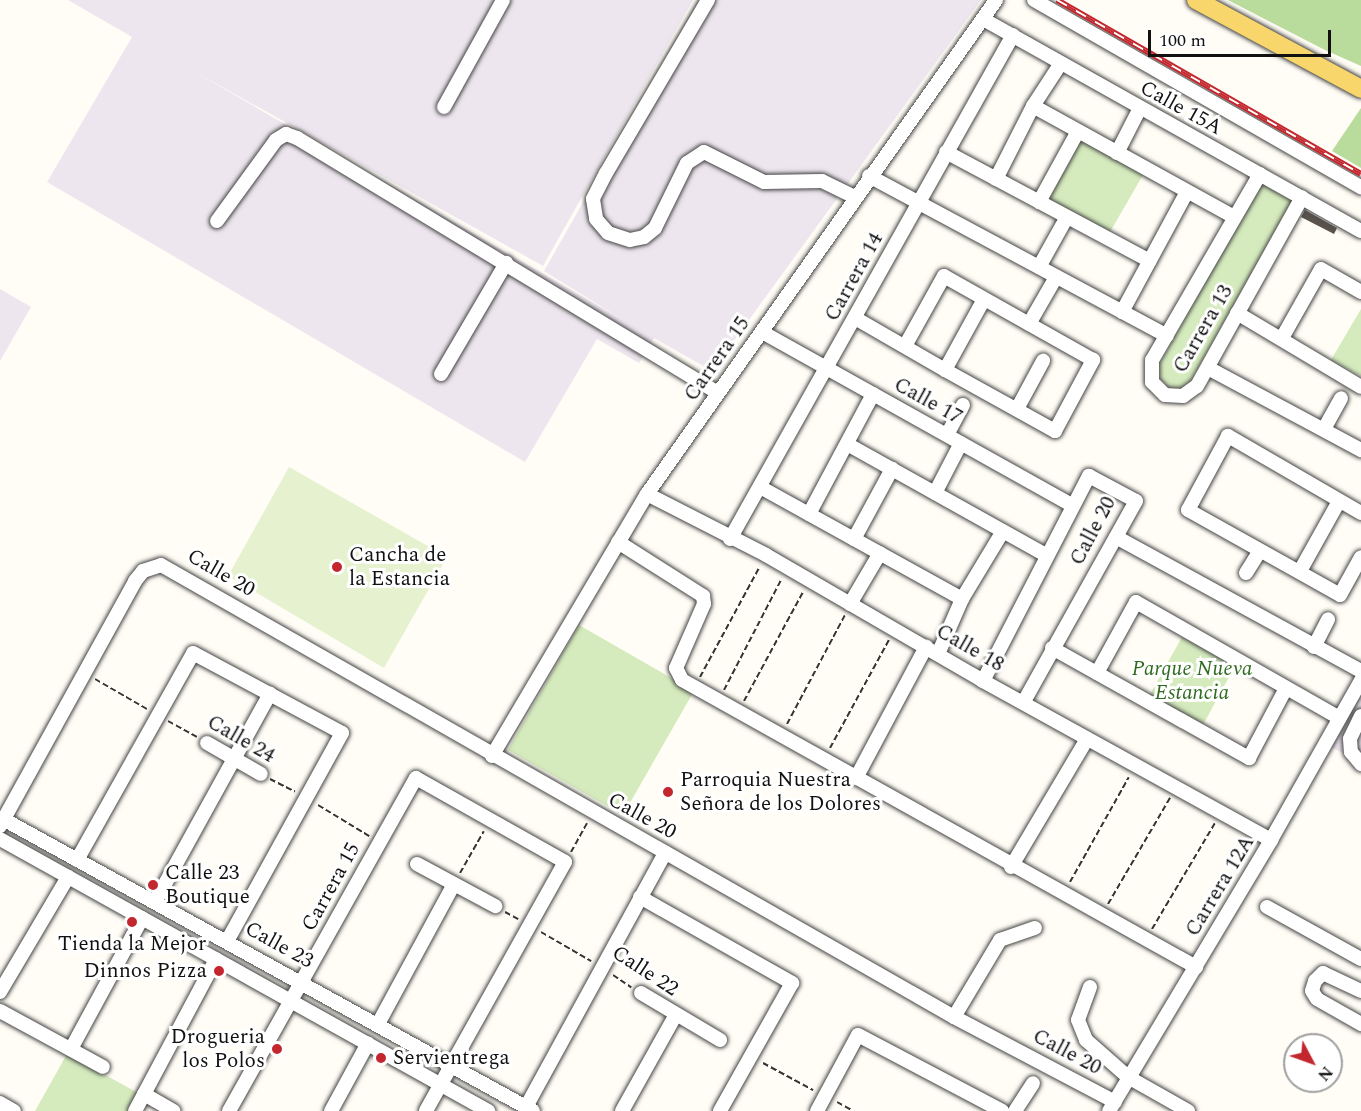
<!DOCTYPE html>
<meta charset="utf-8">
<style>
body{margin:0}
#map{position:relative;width:1361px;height:1111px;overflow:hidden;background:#fffdf5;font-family:Spectral,serif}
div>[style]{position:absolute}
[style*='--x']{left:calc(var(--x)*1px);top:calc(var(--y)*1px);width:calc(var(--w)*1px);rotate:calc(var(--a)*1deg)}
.industrial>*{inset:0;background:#eee6ef}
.green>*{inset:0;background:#d5ebbd}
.forest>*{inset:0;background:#b9dc9c}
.pitch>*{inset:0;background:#e6f2cf}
.building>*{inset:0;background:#5a524d}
.path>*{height:2px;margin-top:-1px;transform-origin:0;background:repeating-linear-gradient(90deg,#333 0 6px,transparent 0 9px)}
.roads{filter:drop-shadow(0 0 2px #444) drop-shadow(0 0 2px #444)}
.minor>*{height:14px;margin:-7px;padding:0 7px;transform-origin:7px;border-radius:7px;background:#fff}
.major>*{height:18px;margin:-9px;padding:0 9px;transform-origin:9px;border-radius:9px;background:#f9d66b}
.rail>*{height:6px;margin-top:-3px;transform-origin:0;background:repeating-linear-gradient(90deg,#fff 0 11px,#c4262e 0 22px);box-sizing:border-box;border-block:2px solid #c4262e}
.dots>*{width:16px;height:16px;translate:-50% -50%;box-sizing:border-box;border:3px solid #fff;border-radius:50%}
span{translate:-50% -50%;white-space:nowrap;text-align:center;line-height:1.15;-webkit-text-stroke:6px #fff;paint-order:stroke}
.street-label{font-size:21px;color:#111}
.poi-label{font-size:21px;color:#111}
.left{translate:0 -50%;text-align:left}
.right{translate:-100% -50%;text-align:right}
.park-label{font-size:21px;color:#2f6b1f;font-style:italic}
.north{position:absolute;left:1283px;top:1033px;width:60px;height:60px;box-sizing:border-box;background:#fff;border:2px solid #a0a0a0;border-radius:50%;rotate:131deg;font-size:16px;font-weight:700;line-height:24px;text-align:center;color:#111}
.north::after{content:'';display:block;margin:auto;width:21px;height:27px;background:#c4262e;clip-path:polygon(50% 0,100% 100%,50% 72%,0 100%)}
.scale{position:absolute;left:1148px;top:30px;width:183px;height:27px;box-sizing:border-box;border:3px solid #111;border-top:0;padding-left:8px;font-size:18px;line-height:21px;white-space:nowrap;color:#111;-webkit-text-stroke:4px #fff;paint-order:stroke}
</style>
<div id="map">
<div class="industrial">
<div style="clip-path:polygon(68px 0,693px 0,543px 266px,188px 68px,625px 321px,544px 271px,698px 0,981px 0,712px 371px,654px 338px,639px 363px,597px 339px,525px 462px,47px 182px,132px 37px)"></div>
<div style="clip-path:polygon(0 289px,31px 307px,0 361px)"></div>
<div style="clip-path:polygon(1361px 680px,1361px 762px,1325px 744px)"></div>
</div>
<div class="green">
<div style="clip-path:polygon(1080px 139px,1143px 175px,1110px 232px,1046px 198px)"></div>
<div style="clip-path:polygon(1265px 174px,1297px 192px,1190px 382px,1179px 389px,1167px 387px,1160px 378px,1159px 365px)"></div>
<div style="clip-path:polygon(1361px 309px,1361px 376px,1331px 360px)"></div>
<div style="clip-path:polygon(579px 625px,694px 691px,623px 815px,508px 750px)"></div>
<div style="clip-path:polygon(1182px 637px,1235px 666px,1203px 725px,1149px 696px)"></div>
<div style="clip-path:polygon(67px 1054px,140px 1094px,131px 1111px,35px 1111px)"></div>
</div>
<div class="forest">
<div style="clip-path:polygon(1228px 0,1361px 0,1361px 66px,1325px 50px)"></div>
<div style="clip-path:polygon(1361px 108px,1361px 168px,1332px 151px)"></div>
</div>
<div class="pitch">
<div style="clip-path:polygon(289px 467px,447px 557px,384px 668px,228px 576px)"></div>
</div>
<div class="building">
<div style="clip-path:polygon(1305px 210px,1337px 228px,1334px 234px,1301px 217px)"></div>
</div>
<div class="path">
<div style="--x:700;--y:677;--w:126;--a:-61.6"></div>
<div style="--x:95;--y:679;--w:60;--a:30"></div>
<div style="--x:724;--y:690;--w:126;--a:-62.6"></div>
<div style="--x:744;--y:701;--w:126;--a:-61.6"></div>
<div style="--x:168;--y:721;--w:33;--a:29"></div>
<div style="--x:787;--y:724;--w:123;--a:-62"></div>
<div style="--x:830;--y:748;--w:123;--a:-61.4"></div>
<div style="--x:270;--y:779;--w:28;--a:27"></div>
<div style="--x:318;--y:805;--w:60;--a:31.3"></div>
<div style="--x:571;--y:852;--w:33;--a:-61"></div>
<div style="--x:460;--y:873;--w:48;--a:-60.3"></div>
<div style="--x:1070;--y:882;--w:120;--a:-60.7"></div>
<div style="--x:1108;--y:904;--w:123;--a:-59.7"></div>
<div style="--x:505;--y:912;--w:15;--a:28"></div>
<div style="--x:1152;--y:929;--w:123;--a:-59.3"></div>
<div style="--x:541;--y:932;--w:58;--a:30.1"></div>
<div style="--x:613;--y:975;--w:22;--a:34"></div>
<div style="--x:763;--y:1063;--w:57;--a:28.4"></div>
<div style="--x:837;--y:1102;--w:18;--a:29"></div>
</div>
<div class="roads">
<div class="minor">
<div style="--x:708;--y:0;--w:201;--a:120.5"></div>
<div style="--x:606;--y:173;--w:29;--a:117"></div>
<div style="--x:593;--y:199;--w:20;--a:81"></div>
<div style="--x:596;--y:219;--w:18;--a:49"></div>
<div style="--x:608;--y:233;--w:23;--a:18"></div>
<div style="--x:630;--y:240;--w:14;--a:-12"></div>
<div style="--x:644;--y:237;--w:14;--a:-39"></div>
<div style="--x:655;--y:228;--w:72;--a:-63.8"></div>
<div style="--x:687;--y:163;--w:20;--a:-33"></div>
<div style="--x:704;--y:152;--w:67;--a:26.6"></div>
<div style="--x:764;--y:182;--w:58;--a:-1"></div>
<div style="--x:822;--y:181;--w:37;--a:26"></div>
<div style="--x:1034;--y:0;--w:377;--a:29.8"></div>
<div style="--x:983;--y:19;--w:433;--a:29.3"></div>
<div style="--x:1033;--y:106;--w:230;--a:28.9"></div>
<div style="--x:444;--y:107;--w:122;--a:-61.1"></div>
<div style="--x:946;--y:152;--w:231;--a:28.1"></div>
<div style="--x:1117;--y:153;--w:48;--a:-62.9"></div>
<div style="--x:1260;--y:174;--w:215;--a:120.1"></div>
<div style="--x:1152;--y:360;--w:22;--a:90"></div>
<div style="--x:1152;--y:382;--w:18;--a:45"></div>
<div style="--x:1165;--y:395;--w:18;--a:3"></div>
<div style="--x:1183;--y:396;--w:17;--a:-36"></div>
<div style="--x:1197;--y:386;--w:216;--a:-60.9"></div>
<div style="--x:869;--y:176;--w:338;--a:28.2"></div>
<div style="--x:996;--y:179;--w:82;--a:-63.1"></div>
<div style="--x:1033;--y:106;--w:51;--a:-56.9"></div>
<div style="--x:1039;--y:202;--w:81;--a:-61.2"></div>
<div style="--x:217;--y:221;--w:100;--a:-53.9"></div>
<div style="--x:276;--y:140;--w:12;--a:-31"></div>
<div style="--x:286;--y:134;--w:12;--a:20"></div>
<div style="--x:297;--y:138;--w:492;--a:31.2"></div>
<div style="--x:1039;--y:267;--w:57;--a:-60.8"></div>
<div style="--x:1122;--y:312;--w:136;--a:-61.6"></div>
<div style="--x:1237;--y:313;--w:144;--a:30.8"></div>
<div style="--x:855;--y:318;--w:104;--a:30"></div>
<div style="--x:945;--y:370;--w:126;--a:29"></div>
<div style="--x:1055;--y:431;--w:81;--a:-61.8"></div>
<div style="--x:1093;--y:360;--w:171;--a:-150.6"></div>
<div style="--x:944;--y:276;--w:80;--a:119.1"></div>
<div style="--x:1029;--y:324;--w:54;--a:-60.1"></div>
<div style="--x:762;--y:332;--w:356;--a:29.2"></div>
<div style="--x:1282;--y:338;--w:79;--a:-60.5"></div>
<div style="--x:1321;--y:269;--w:46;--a:29.9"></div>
<div style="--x:1208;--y:368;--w:174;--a:28.2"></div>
<div style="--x:945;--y:370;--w:81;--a:-61.2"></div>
<div style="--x:441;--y:374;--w:129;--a:-59.6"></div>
<div style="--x:1017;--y:409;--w:55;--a:-61.6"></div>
<div style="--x:1324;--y:429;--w:35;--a:-61"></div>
<div style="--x:947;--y:435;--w:34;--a:-62"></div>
<div style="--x:847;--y:444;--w:228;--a:29.2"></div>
<div style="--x:760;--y:487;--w:231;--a:29"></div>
<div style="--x:935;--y:493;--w:56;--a:-62.5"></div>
<div style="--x:647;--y:494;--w:134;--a:27.1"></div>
<div style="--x:766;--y:555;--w:251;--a:30.1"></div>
<div style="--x:983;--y:681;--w:329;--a:28.9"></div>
<div style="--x:1361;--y:513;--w:154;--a:-149.9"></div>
<div style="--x:1228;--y:436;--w:84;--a:118.4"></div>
<div style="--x:1188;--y:510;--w:174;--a:29.2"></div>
<div style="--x:1340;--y:595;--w:43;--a:-61.1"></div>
<div style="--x:809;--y:514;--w:136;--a:-61.9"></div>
<div style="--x:1116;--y:537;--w:279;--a:28.7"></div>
<div style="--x:730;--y:539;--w:578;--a:-60.69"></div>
<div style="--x:854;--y:539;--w:80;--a:-61.5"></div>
<div style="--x:618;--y:542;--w:101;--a:32.4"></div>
<div style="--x:703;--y:596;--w:8;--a:83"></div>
<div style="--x:704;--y:604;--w:70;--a:113.6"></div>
<div style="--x:676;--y:668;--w:13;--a:63"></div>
<div style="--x:682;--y:680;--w:589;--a:29.18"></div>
<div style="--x:1300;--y:571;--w:78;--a:-60.8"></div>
<div style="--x:1246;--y:573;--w:26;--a:-58"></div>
<div style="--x:850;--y:604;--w:59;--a:-59.5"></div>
<div style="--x:1314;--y:647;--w:31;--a:-63"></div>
<div style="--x:1052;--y:648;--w:226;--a:29.2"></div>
<div style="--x:1249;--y:758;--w:79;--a:-62.1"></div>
<div style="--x:938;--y:654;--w:60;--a:-66.4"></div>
<div style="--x:962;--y:599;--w:79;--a:-58.9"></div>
<div style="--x:1097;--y:673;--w:81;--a:-61.2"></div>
<div style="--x:1136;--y:602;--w:234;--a:29.7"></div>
<div style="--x:983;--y:681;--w:231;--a:-62.7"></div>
<div style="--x:1089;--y:476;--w:53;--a:28"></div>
<div style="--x:1136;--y:501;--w:229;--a:119.2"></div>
<div style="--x:1361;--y:716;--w:25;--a:116"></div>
<div style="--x:1350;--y:739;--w:13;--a:86"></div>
<div style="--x:1351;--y:752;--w:16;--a:50"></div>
<div style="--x:207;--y:743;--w:62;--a:29.9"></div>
<div style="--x:492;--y:756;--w:304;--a:-59.4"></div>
<div style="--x:647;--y:494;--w:605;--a:-54.76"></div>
<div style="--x:856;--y:778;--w:149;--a:-61.9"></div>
<div style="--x:3;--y:819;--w:605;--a:28.85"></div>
<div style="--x:0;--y:826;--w:280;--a:-61.1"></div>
<div style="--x:135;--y:581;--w:13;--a:-51"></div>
<div style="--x:143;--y:571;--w:19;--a:-18"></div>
<div style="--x:161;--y:565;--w:913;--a:29.68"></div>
<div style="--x:954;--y:1017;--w:182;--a:27.8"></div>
<div style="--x:0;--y:839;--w:559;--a:29.13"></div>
<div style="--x:77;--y:860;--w:237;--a:-60.7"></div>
<div style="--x:193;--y:653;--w:169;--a:28.2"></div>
<div style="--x:342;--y:733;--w:238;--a:118.9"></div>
<div style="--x:417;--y:864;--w:89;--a:28.3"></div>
<div style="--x:1011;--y:867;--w:149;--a:-59.3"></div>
<div style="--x:640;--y:897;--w:175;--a:29.5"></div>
<div style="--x:792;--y:983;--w:147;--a:119.4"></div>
<div style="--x:155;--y:902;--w:238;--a:-61.1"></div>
<div style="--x:1267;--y:907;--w:107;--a:29"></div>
<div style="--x:1090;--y:987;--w:35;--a:110"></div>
<div style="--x:1078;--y:1020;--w:22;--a:68"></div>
<div style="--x:1086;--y:1040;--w:56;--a:41.4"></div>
<div style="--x:1128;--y:1077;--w:69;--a:29.5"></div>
<div style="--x:1361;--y:991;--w:42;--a:-154.7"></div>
<div style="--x:1323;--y:973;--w:11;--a:135"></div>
<div style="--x:1315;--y:981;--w:10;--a:107"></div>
<div style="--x:1312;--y:991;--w:9;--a:58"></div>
<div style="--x:1317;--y:999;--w:51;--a:29.6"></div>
<div style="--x:0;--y:992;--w:134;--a:-59.4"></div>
<div style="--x:641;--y:993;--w:92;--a:30.7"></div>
<div style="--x:0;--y:1011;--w:117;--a:28.5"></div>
<div style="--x:954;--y:1017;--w:90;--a:-59.1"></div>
<div style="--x:1000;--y:940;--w:37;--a:-19"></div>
<div style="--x:378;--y:1024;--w:159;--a:-61.5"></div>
<div style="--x:71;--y:1049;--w:149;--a:-61.5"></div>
<div style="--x:144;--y:1094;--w:34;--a:30"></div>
<div style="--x:0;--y:1103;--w:16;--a:30"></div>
<div style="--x:526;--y:1107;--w:290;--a:-61.3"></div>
<div style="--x:135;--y:1111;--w:172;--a:-61.9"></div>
<div style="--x:229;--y:1111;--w:382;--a:-60.7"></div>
<div style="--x:416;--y:778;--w:171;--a:29.4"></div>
<div style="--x:565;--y:862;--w:285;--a:119.2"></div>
<div style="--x:331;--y:1111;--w:77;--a:-61.4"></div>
<div style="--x:622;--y:1111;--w:109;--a:-60.8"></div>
<div style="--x:817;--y:1111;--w:86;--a:-61.7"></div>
<div style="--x:858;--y:1035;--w:163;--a:27.8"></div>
<div style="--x:1015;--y:1111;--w:33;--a:-57"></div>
<div style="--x:1109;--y:1111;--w:316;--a:-59.1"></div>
<div style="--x:1271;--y:840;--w:184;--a:-60.6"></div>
</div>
<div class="major">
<div style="--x:1196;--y:0;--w:187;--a:28.3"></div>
</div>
</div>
<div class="rail">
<div style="--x:1057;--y:0;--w:350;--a:29.8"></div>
</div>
<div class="dots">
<div style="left:337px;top:567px;background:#c4262e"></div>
<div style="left:668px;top:792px;background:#c4262e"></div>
<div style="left:153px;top:885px;background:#c4262e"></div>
<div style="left:132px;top:922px;background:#c4262e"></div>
<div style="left:219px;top:971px;background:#c4262e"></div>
<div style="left:277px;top:1049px;background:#c4262e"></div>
<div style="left:381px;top:1058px;background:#c4262e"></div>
</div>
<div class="street-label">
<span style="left:1181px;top:108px;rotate:29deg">Calle 15A</span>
<span style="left:854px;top:277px;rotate:-61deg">Carrera 14</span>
<span style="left:1203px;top:329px;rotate:-60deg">Carrera 13</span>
<span style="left:717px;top:359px;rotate:-55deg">Carrera 15</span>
<span style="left:928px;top:401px;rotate:29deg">Calle 17</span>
<span style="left:1093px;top:531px;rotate:-62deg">Calle 20</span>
<span style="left:221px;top:573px;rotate:30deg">Calle 20</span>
<span style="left:970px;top:648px;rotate:30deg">Calle 18</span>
<span style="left:241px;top:739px;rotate:30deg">Calle 24</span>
<span style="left:642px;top:816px;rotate:29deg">Calle 20</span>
<span style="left:1220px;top:886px;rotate:-59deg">Carrera 12A</span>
<span style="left:331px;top:887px;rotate:-61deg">Carrera 15</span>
<span style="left:279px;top:945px;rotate:29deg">Calle 23</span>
<span style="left:645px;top:971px;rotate:33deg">Calle 22</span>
<span style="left:1067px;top:1052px;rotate:28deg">Calle 20</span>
</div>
<div class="poi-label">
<span class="left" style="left:349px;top:567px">Cancha de<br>la Estancia</span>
<span class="left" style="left:680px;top:792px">Parroquia Nuestra<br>Señora de los Dolores</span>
<span class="left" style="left:165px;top:885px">Calle 23<br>Boutique</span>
<span style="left:132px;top:944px">Tienda la Mejor</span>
<span class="right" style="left:207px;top:971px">Dinnos Pizza</span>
<span class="right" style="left:265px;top:1049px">Drogueria<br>los Polos</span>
<span class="left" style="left:393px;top:1058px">Servientrega</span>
</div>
<div class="park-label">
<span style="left:1192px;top:681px">Parque Nueva<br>Estancia</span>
</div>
<div class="north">N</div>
<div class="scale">100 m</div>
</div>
